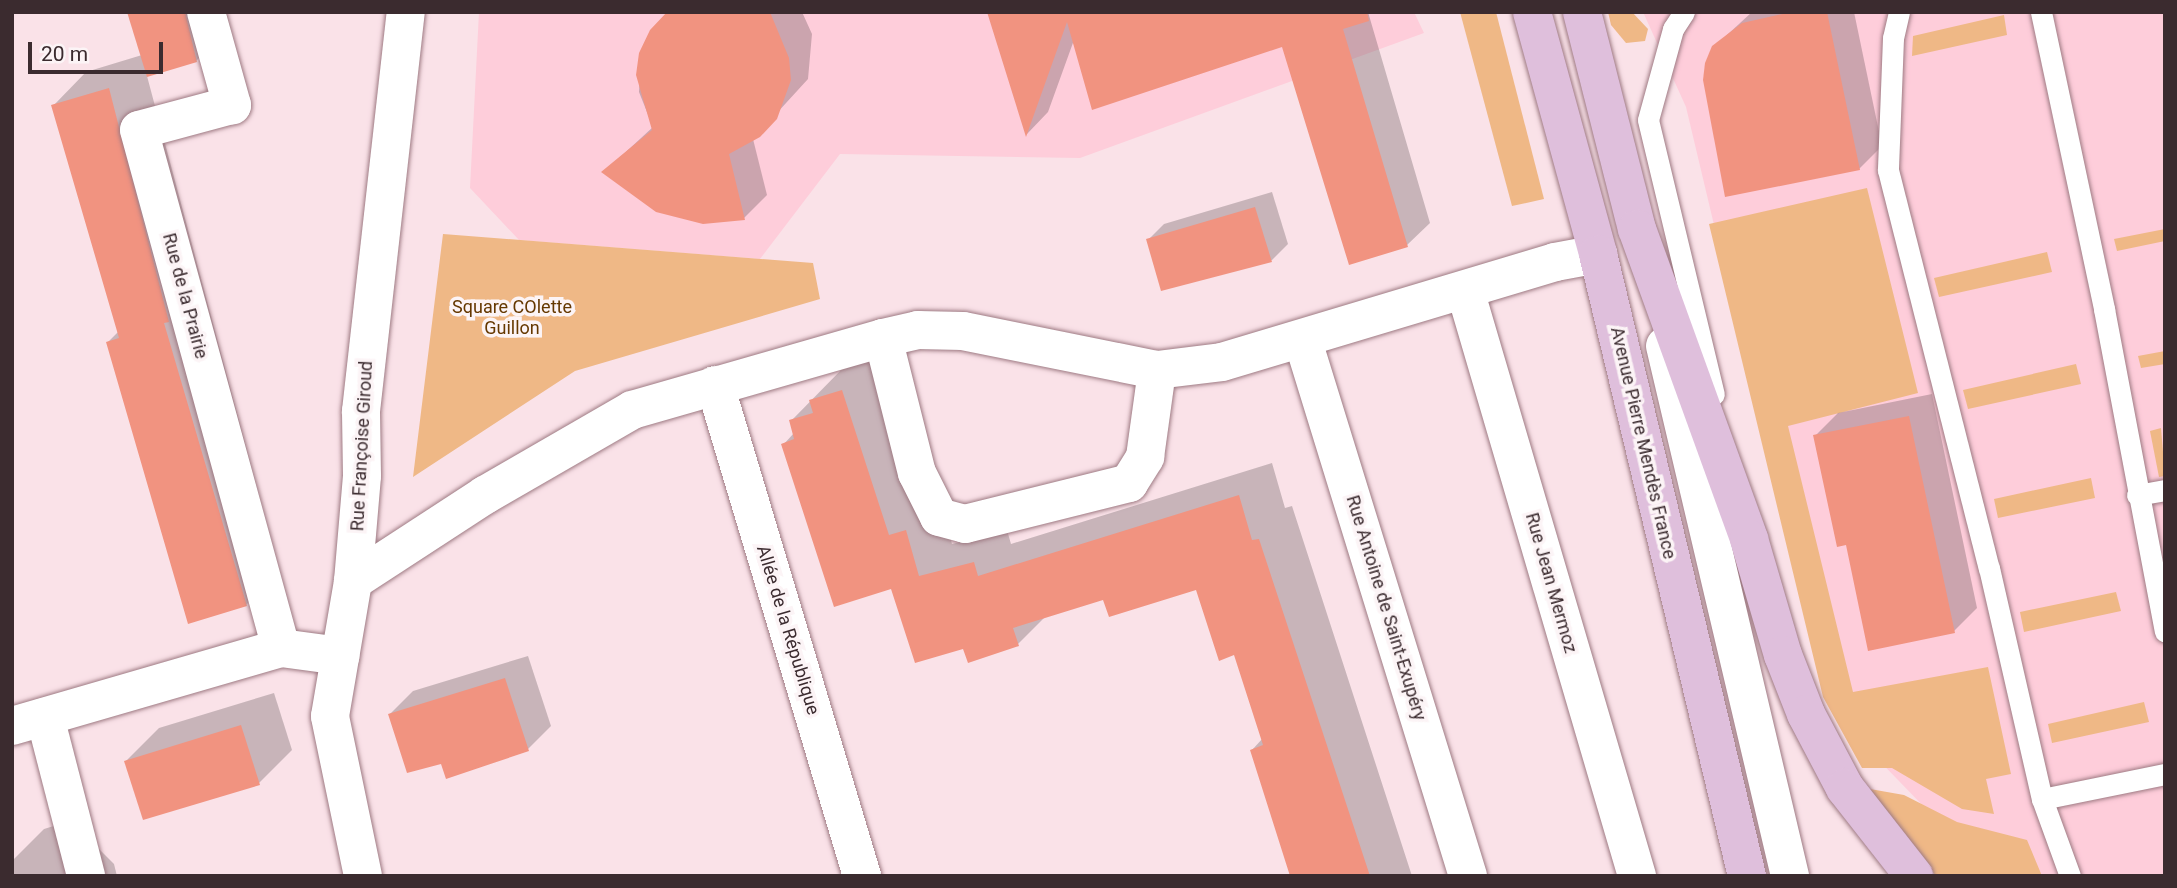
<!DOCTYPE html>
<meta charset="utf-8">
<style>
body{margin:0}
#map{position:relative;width:2177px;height:888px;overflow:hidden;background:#fae2e8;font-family:Roboto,sans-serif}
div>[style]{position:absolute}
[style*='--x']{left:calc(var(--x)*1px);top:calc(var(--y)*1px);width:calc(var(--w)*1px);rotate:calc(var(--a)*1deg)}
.built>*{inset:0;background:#fecdda}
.green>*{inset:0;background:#efb886}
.shadow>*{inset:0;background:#0003}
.building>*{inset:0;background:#f19380}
.roads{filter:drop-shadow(0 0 2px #9e7a83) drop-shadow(0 0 2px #9e7a83)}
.lane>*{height:21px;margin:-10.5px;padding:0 10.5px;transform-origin:10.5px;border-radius:10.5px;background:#fff}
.street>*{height:38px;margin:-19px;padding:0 19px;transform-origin:19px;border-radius:19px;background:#fff}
.secondary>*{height:38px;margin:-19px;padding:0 19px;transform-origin:19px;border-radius:19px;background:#fff}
.primary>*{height:38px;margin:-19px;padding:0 19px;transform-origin:19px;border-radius:19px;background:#dfbfdc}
span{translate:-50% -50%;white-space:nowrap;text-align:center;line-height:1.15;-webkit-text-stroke:7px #fcf4f6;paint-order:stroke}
.street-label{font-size:18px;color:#3b2b2f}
.park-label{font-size:18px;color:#653800}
.frame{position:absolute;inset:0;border:14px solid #3b2b2f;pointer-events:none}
.scale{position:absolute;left:28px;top:42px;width:135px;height:32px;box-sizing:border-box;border:4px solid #3b2b2f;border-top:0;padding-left:9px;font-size:21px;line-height:24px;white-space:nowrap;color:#3b2b2f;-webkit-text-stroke:5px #fcf4f6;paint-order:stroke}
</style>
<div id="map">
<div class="built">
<div style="clip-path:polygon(479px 12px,1414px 12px,1424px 33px,1080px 158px,840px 154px,760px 259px,519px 240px,470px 188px)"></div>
<div style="clip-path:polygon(1643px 12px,2165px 12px,2165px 876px,1991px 876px,1866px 747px,1815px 650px,1686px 107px)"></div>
</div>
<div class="green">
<div style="clip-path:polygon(1460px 12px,1496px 12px,1544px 199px,1512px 206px)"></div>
<div style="clip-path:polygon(1608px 12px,1632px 12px,1648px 29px,1645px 41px,1626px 43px,1611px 25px)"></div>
<div style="clip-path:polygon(2004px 15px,2007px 35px,1912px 56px,1913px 36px)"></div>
<div style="clip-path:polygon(1867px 188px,1918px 393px,1788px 426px,1853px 692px,1988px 667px,2011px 774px,1986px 779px,1994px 814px,1962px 809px,1892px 768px,1862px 768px,1823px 697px,1709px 224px)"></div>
<div style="clip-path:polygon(2165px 229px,2165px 241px,2117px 251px,2114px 239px)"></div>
<div style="clip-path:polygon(443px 234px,813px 263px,820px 299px,575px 371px,413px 477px)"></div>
<div style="clip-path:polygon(2047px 252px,2052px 272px,1939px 297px,1934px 278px)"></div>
<div style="clip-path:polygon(2165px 351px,2165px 364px,2141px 368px,2138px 356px)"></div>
<div style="clip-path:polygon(2076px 364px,2081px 384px,1968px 409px,1963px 390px)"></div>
<div style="clip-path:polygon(2161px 428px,2165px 476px,2159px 477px,2150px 431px)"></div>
<div style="clip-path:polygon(2091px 478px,2095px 498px,1998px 518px,1994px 499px)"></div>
<div style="clip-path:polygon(2116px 592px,2121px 611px,2024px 632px,2020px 612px)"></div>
<div style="clip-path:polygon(2144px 702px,2149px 722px,2052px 743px,2048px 724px)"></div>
<div style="clip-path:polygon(1870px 789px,1904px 795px,1957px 822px,2027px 840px,2042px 876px,1936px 876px)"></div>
</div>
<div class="shadow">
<div style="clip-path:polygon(129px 12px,226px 12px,230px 27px,196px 61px,147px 76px,279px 571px,246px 605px,108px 342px,119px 331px,53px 106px,86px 72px,142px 55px)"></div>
<div style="clip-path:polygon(669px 12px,802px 12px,812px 34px,808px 79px,753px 139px,767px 195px,744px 218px,604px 172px,653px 127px,639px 92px,641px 53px)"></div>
<div style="clip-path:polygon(989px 12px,1368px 12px,1430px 223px,1407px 245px,1283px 45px,1074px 40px,1048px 112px,1027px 134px)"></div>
<div style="clip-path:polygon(1752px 12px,1854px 12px,1882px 146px,1859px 169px,1714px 47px)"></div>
<div style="clip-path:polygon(1272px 192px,1288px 244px,1272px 260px,1162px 289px,1148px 240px,1164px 224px)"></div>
<div style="clip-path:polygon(875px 358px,939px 498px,952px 544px,1007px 530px,1011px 544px,1272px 463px,1285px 508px,1292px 506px,1412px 876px,1292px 876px,1252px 750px,1263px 738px,1235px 653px,1198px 588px,1104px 598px,1046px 616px,1018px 644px,964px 647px,892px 587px,783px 445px,794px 433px,791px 421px,844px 367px)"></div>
<div style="clip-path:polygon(1932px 394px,1977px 608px,1954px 631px,1848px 543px,1815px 436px,1838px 413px)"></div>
<div style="clip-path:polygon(528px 656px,551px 726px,528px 749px,390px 714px,413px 691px)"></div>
<div style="clip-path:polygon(274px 693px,292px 750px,259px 783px,126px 761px,159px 728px)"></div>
<div style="clip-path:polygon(89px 815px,98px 848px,114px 864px,117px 876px,14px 876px,12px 861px,44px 829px)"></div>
</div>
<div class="building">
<div style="clip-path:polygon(127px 12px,185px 12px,197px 62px,147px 77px)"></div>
<div style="clip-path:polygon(667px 12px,770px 12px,789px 58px,791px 80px,777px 119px,760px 137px,729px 154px,745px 220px,703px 224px,656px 212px,601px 172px,652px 130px,636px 75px,639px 53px,650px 30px)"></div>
<div style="clip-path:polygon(987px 12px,1367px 12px,1369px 21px,1343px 29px,1408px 247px,1349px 265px,1282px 47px,1092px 110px,1067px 22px,1026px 137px)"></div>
<div style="clip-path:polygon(1791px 12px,1827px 12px,1860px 170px,1725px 197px,1703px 80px,1705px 63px,1712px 46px,1742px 23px)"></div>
<div style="clip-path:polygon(109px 88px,169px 322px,164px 323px,247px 606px,188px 624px,106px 342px,119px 338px,51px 105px)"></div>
<div style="clip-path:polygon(1255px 207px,1272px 262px,1161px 291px,1146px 239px)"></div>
<div style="clip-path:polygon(842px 390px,889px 535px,906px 530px,919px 576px,974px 562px,978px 576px,1239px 495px,1252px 540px,1259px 539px,1370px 876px,1290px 876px,1250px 750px,1263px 745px,1234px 655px,1219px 661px,1196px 590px,1109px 617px,1103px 600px,1013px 628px,1019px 646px,968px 663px,963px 649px,915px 663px,891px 589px,834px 607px,781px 444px,794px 439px,789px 420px,813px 413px,809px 400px)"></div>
<div style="clip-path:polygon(1909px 416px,1955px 633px,1868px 651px,1846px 545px,1837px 547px,1813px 435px)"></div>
<div style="clip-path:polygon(505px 678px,529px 751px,446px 779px,441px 764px,407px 773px,388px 714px)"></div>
<div style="clip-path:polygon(241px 725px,260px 785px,143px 820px,124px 761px)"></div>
</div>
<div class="roads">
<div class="lane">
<div style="--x:1684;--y:12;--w:20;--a:123"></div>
<div style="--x:1673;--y:29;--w:94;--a:105.4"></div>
<div style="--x:1648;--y:120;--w:282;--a:76.5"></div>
<div style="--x:1899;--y:12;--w:27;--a:103"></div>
<div style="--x:1893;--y:38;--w:132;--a:92.2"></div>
<div style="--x:1888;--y:170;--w:411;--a:75.8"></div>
<div style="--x:1989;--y:568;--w:237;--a:77.1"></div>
<div style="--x:2042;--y:799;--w:126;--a:-11.5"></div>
<div style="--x:2041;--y:12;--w:304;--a:78"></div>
<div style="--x:2104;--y:309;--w:328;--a:79.3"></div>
<div style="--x:2137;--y:495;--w:28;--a:-10"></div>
<div style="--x:2042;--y:799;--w:82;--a:70"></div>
</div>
<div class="street">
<div style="--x:206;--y:12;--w:97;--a:74.4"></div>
<div style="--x:232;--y:105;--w:96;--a:165"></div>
<div style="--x:139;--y:130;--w:537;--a:74.67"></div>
<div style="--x:1465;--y:290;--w:611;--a:73.64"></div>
<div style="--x:883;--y:338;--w:139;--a:75.9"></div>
<div style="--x:917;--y:473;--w:49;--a:63.4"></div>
<div style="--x:939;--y:517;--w:27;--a:15"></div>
<div style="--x:965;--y:524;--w:169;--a:-14"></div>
<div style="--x:1129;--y:483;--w:31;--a:-58"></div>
<div style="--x:1145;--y:457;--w:88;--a:-82.1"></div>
<div style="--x:1303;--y:341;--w:560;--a:72.86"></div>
<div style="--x:715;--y:385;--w:513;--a:73.33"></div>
<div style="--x:353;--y:581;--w:158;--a:-33.1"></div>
<div style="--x:485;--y:495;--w:170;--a:-30"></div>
<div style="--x:632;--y:410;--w:261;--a:-16"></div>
<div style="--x:883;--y:338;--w:36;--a:-13"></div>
<div style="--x:918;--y:330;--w:45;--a:1.3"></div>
<div style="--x:963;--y:331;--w:198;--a:11.4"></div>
<div style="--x:1157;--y:370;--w:65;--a:-7"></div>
<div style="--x:1222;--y:362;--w:348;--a:-16.7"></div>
<div style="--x:1555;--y:262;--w:44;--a:-10.5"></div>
<div style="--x:45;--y:717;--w:164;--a:75.5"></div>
<div style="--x:12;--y:726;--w:280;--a:-16.2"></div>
<div style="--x:281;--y:648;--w:60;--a:7.7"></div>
<div style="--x:363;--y:876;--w:163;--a:-101.7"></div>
<div style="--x:330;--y:716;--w:137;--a:-80.3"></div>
<div style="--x:353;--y:581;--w:105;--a:-85.1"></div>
<div style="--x:362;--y:476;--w:65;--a:-90.9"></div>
<div style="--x:361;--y:411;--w:402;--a:-83.6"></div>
</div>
<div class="secondary">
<div style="--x:1665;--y:346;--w:545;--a:76.73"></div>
</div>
<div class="primary">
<div style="--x:1532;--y:12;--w:251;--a:74.7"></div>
<div style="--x:1598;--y:254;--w:640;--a:76.53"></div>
<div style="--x:1582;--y:12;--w:224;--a:75.8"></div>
<div style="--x:1637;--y:229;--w:330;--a:70.1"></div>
<div style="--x:1749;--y:539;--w:121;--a:73.7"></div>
<div style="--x:1783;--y:655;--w:63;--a:68.7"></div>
<div style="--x:1806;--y:714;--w:84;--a:62.2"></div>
<div style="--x:1845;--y:788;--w:112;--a:51.9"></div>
</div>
</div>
<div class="street-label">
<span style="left:185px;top:296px;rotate:75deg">Rue de la Prairie</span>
<span style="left:1643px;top:443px;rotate:77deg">Avenue Pierre Mendès France</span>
<span style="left:362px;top:446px;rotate:-87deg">Rue Françoise Giroud</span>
<span style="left:1551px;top:583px;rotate:74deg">Rue Jean Mermoz</span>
<span style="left:1386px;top:608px;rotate:73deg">Rue Antoine de Saint-Exupéry</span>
<span style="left:788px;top:630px;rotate:73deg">Allée de la République</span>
</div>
<div class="park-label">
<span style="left:512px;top:318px">Square COlette<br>Guillon</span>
</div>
<div class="frame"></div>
<div class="scale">20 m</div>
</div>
